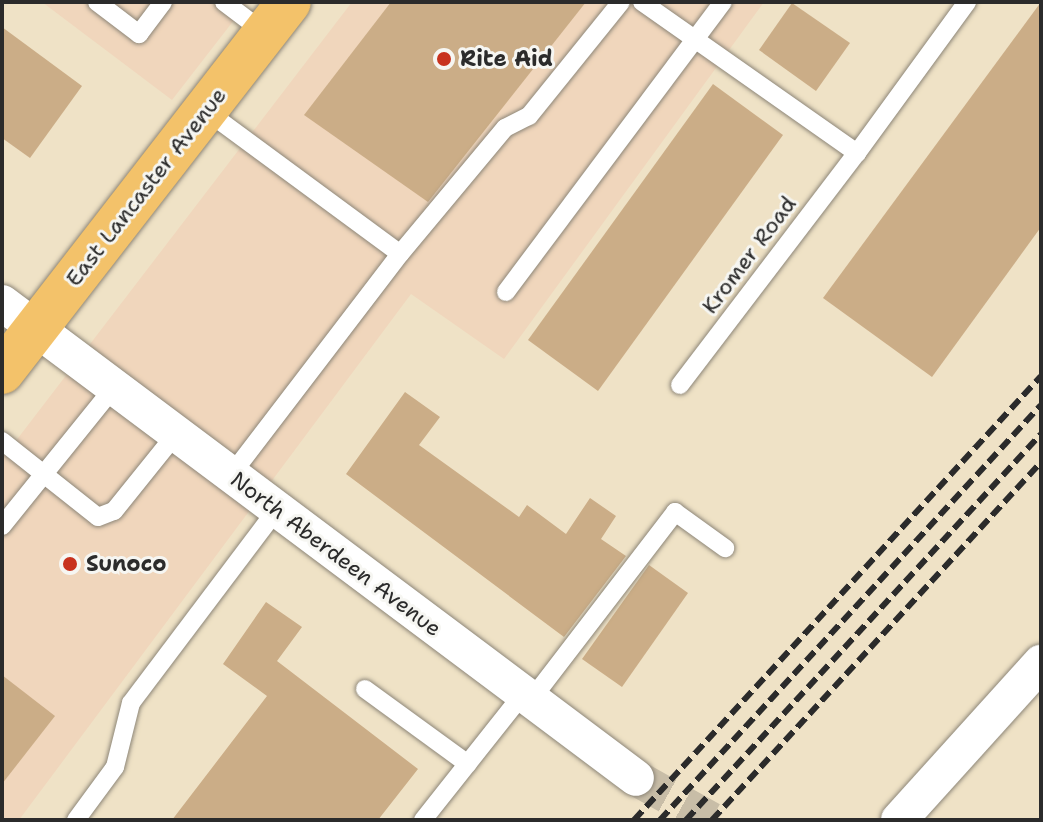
<!DOCTYPE html>
<style>
body{margin:0}
#map{position:relative;width:1043px;height:822px;overflow:hidden;background:#efe2c6;font-family:"Shantell Sans",sans-serif}
div>[style]{position:absolute}
[style*='--x']{left:calc(var(--x)*1px);top:calc(var(--y)*1px);width:calc(var(--w)*1px);rotate:calc(var(--a)*1deg)}
.built>*{inset:0;background:#f0d6bc}
.building>*{inset:0;background:#cbad87}
.street-tunnel>*{height:36px;margin-top:-18px;transform-origin:0;background:repeating-linear-gradient(90deg,#c8bda7 0 36px,transparent 0 54px)}
.roads{filter:drop-shadow(0 0 2px #8d8678) drop-shadow(0 0 2px #8d8678)}
.lane>*{height:18px;margin:-9px;padding:0 9px;transform-origin:9px;border-radius:9px;background:#fff}
.street>*{height:36px;margin:-18px;padding:0 18px;transform-origin:18px;border-radius:18px;background:#fff}
.highway>*{height:44px;margin:-22px;padding:0 22px;transform-origin:22px;border-radius:22px;background:#f3c26a}
.rail>*{height:6px;margin-top:-3px;transform-origin:0;background:repeating-linear-gradient(90deg,#2b2b2b 0 12px,transparent 0 18px)}
.dots>*{width:22px;height:22px;translate:-50% -50%;box-sizing:border-box;border:4px solid #f6f6f2;border-radius:50%}
span{translate:-50% -50%;white-space:nowrap;text-align:center;line-height:1.15;-webkit-text-stroke:6px #f6f6f2;paint-order:stroke}
.poi-label{font-size:22px;color:#2b2b2b;font-weight:700}
.left{translate:0 -50%;text-align:left}
.street-label{font-size:22px;color:#2b2b2b}
.frame{position:absolute;inset:0;border:4px solid #2b2b2b;pointer-events:none}
</style>
<div id="map">
<div class="built">
<div style="clip-path:polygon(42px 2px,248px 2px,172px 100px)"></div>
<div style="clip-path:polygon(352px 2px,764px 2px,504px 359px,411px 294px,19px 820px,2px 820px,2px 459px)"></div>
</div>
<div class="building">
<div style="clip-path:polygon(391px 2px,586px 2px,428px 202px,304px 115px)"></div>
<div style="clip-path:polygon(1041px 2px,1041px 227px,932px 377px,823px 298px)"></div>
<div style="clip-path:polygon(792px 3px,850px 43px,816px 91px,759px 50px)"></div>
<div style="clip-path:polygon(2px 27px,82px 86px,30px 158px,2px 138px)"></div>
<div style="clip-path:polygon(713px 84px,783px 135px,598px 391px,528px 340px)"></div>
<div style="clip-path:polygon(405px 392px,440px 417px,419px 445px,519px 517px,527px 505px,566px 534px,590px 498px,616px 516px,601px 539px,626px 556px,564px 637px,346px 474px)"></div>
<div style="clip-path:polygon(649px 565px,688px 593px,622px 687px,582px 659px)"></div>
<div style="clip-path:polygon(266px 602px,302px 627px,277px 661px,418px 769px,378px 820px,172px 820px,267px 696px,223px 664px)"></div>
<div style="clip-path:polygon(2px 675px,55px 716px,2px 784px)"></div>
</div>
<div class="street-tunnel">
<div style="--x:636;--y:778;--w:86;--a:29.2"></div>
</div>
<div class="roads">
<div class="lane">
<div style="--x:97;--y:2;--w:53;--a:37.3"></div>
<div style="--x:139;--y:34;--w:40;--a:-53"></div>
<div style="--x:224;--y:2;--w:51;--a:37.1"></div>
<div style="--x:642;--y:2;--w:263;--a:35.1"></div>
<div style="--x:857;--y:153;--w:187;--a:-53.9"></div>
<div style="--x:205;--y:110;--w:242;--a:36.4"></div>
<div style="--x:506;--y:292;--w:362;--a:-53.2"></div>
<div style="--x:680;--y:385;--w:292;--a:-52.7"></div>
<div style="--x:2;--y:441;--w:122;--a:38.4"></div>
<div style="--x:98;--y:517;--w:17;--a:-21"></div>
<div style="--x:114;--y:511;--w:99;--a:-51.2"></div>
<div style="--x:231;--y:475;--w:278;--a:-52.6"></div>
<div style="--x:400;--y:254;--w:164;--a:-50.2"></div>
<div style="--x:505;--y:128;--w:27;--a:-27"></div>
<div style="--x:529;--y:116;--w:146;--a:-51.1"></div>
<div style="--x:2;--y:526;--w:179;--a:-51.1"></div>
<div style="--x:365;--y:689;--w:127;--a:36.1"></div>
<div style="--x:531;--y:700;--w:237;--a:-52.5"></div>
<div style="--x:675;--y:512;--w:62;--a:35.8"></div>
<div style="--x:76;--y:820;--w:66;--a:-53.7"></div>
<div style="--x:115;--y:767;--w:66;--a:-76"></div>
<div style="--x:131;--y:703;--w:243;--a:-53"></div>
<div style="--x:423;--y:820;--w:161;--a:-51.6"></div>
</div>
<div class="street">
<div style="--x:2;--y:303;--w:792;--a:36.84"></div>
<div style="--x:899;--y:820;--w:212;--a:-47.9"></div>
</div>
<div class="highway">
<div style="--x:2;--y:372;--w:468;--a:-52.2"></div>
</div>
</div>
<div class="rail">
<div style="--x:634;--y:820;--w:602;--a:-47.49"></div>
<div style="--x:660;--y:820;--w:563;--a:-47.45"></div>
<div style="--x:686;--y:820;--w:524;--a:-47.4"></div>
<div style="--x:712;--y:820;--w:486;--a:-47.4"></div>
</div>
<div class="dots">
<div style="left:444px;top:59px;background:#c8321e"></div>
<div style="left:70px;top:564px;background:#c8321e"></div>
</div>
<div class="poi-label">
<span class="left" style="left:460px;top:59px">Rite Aid</span>
<span class="left" style="left:86px;top:564px">Sunoco</span>
</div>
<div class="street-label">
<span style="left:146px;top:187px;rotate:-52deg">East Lancaster Avenue</span>
<span style="left:749px;top:255px;rotate:-53deg">Kromer Road</span>
<span style="left:336px;top:554px;rotate:37deg">North Aberdeen Avenue</span>
</div>
<div class="frame"></div>
</div>
